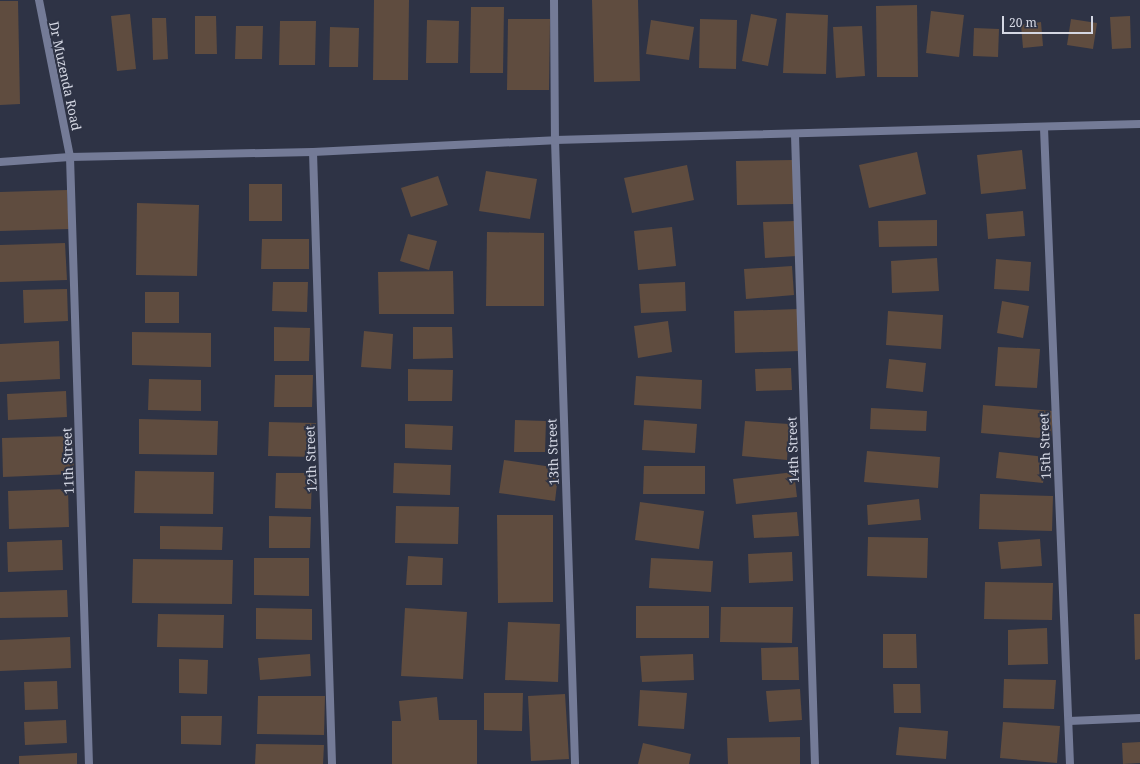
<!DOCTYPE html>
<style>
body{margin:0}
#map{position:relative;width:1140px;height:764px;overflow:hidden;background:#2e3345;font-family:"Noto Serif",serif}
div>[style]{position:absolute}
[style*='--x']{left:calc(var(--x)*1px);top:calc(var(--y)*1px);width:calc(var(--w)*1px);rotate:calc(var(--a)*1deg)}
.building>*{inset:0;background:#5f4c3f}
.street>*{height:8px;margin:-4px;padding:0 4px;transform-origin:4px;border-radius:4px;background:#747b97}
span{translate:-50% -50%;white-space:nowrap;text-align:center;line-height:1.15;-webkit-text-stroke:4px #2e3345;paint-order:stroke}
.street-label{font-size:13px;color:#d4d7e3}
.scale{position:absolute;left:1002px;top:16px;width:91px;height:18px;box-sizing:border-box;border:2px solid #d4d7e3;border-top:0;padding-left:5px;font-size:12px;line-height:14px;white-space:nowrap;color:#d4d7e3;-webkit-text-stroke:3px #2e3345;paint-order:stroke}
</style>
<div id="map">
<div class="building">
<div style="clip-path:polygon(374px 0,409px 0,408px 80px,373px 80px)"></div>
<div style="clip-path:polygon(592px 0,638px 0,640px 81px,594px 82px)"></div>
<div style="clip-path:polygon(0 1px,18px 1px,20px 104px,0 105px)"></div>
<div style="clip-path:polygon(917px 5px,918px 77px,877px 77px,876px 6px)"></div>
<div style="clip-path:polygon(471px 7px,504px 7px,503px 73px,470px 73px)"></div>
<div style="clip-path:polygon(931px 11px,964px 15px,959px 57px,926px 53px)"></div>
<div style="clip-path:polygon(786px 13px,828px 15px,826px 74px,783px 73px)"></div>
<div style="clip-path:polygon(130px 14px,136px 69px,117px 71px,111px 16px)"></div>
<div style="clip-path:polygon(751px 14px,777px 19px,768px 66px,742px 61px)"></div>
<div style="clip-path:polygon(195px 16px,216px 16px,217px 54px,195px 54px)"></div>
<div style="clip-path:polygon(1130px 16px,1131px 48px,1112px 49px,1110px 17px)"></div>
<div style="clip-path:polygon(152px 18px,166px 18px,168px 59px,153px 60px)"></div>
<div style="clip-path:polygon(508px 19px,550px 19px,549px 90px,507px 90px)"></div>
<div style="clip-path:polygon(700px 19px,737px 20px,736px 69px,699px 68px)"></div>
<div style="clip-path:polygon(1071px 19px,1097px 23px,1093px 49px,1067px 45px)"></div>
<div style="clip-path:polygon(427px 20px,459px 21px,458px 63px,426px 63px)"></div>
<div style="clip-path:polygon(651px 20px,694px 27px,689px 60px,646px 54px)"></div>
<div style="clip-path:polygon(280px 21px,316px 21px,315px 65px,279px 65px)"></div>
<div style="clip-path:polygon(1041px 22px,1043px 46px,1023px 48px,1021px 25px)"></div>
<div style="clip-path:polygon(236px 26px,263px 26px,262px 59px,235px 59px)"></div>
<div style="clip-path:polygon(862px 26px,865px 76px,836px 78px,833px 27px)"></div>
<div style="clip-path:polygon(330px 27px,359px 28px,358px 67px,329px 67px)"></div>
<div style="clip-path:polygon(974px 28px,999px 29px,998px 57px,973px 56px)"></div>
<div style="clip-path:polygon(1022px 150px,1026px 189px,981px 194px,977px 155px)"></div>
<div style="clip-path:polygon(917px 152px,926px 194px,869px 208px,859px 165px)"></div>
<div style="clip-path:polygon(793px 160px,794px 204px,737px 205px,736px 161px)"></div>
<div style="clip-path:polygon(687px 165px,694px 200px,632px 213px,624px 178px)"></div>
<div style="clip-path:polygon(486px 171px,537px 179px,530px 219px,479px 211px)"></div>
<div style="clip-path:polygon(438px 176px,448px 205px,411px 217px,401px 188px)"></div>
<div style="clip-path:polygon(249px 184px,282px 184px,282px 221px,249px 221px)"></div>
<div style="clip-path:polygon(67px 190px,69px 229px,0 231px,0 192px)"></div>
<div style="clip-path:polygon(137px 203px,199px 205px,197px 276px,136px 275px)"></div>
<div style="clip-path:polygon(1023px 211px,1025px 236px,988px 239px,986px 214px)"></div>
<div style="clip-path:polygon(937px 220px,937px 246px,879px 247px,878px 221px)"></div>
<div style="clip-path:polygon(795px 221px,797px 256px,765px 258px,763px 222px)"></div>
<div style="clip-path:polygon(672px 227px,676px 266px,638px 270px,634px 231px)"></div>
<div style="clip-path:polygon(487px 232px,544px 233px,544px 306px,486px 306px)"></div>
<div style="clip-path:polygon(408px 234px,437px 241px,429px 270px,400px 261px)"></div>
<div style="clip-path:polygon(262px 239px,309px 239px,309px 269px,261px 269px)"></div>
<div style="clip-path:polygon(65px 243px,67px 280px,0 282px,0 245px)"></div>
<div style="clip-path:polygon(937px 258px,939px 291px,892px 293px,891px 261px)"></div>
<div style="clip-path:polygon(996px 259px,1031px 262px,1029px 291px,994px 289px)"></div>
<div style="clip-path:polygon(792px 266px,794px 295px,746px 299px,744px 269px)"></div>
<div style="clip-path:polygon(453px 271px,454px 314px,379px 314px,378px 272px)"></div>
<div style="clip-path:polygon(273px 282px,308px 282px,307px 312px,272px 311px)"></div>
<div style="clip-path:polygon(685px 282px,686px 311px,641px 313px,639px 284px)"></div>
<div style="clip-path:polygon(67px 289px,68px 321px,24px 323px,23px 290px)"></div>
<div style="clip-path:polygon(145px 292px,179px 292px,179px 323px,145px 323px)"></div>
<div style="clip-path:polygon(1002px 301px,1029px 306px,1023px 338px,997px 333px)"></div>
<div style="clip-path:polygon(799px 309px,800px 351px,735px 353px,734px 311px)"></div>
<div style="clip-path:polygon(888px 311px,943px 315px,941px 349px,886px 345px)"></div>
<div style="clip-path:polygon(668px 321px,672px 352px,638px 358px,634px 326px)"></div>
<div style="clip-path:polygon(274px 327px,310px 328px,309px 361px,274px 361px)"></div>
<div style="clip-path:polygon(413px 327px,452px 327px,453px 358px,413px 359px)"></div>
<div style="clip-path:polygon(364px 331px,393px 334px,391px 369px,361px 367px)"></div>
<div style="clip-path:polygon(132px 332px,211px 333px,211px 367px,132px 365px)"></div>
<div style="clip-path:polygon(59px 341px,60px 379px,0 382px,0 344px)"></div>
<div style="clip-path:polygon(998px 347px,1040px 349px,1037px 388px,995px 386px)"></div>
<div style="clip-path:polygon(889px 359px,926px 363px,923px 392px,886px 388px)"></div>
<div style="clip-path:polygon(791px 368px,792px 390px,756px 391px,755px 369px)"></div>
<div style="clip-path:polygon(408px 369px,453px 370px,452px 401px,408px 401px)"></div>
<div style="clip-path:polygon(275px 375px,313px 375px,312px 407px,274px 407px)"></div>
<div style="clip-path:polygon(636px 376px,702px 380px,701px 409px,634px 405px)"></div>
<div style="clip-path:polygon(149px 379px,201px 380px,201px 411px,148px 410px)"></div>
<div style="clip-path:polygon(66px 391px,67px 417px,8px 420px,7px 394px)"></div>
<div style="clip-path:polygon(983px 405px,1053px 411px,1051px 439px,981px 433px)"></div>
<div style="clip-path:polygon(871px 408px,927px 411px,926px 431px,870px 429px)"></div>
<div style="clip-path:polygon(139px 419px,218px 421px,217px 455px,139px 454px)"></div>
<div style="clip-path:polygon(515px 420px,546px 421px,545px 452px,514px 452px)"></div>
<div style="clip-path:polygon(644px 420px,697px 424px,695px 453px,642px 450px)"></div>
<div style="clip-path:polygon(745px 421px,789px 424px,787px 460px,742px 456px)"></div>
<div style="clip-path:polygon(269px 422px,316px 423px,315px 457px,268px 456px)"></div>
<div style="clip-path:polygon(405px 424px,453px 426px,452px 450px,405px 448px)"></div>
<div style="clip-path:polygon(73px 436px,74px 474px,3px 477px,2px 438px)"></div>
<div style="clip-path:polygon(867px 451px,940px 457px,938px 488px,864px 482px)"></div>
<div style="clip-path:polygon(999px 452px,1046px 457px,1043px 483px,996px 478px)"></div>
<div style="clip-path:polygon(504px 460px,559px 468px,555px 501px,499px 493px)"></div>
<div style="clip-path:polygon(394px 463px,451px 465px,450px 495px,393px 493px)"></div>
<div style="clip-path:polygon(644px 466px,705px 466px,705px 494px,643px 494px)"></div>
<div style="clip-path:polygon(135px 471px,214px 472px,213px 514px,134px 513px)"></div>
<div style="clip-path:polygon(794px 472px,797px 497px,736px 504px,733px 479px)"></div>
<div style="clip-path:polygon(276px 473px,312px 473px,311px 509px,275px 508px)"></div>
<div style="clip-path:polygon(68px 489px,69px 527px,9px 529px,8px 491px)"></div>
<div style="clip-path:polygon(980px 494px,1053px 496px,1052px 531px,979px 529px)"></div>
<div style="clip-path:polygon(919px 499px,921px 520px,868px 525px,867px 505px)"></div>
<div style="clip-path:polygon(640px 502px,704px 511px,699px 549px,635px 540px)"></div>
<div style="clip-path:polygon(396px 506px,459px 507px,458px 544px,395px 543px)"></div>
<div style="clip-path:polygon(797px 512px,799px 536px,754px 538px,752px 515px)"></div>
<div style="clip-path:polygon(497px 515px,553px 515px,553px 602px,498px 603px)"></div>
<div style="clip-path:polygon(269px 516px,311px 517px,310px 548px,269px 548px)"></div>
<div style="clip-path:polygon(160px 526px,223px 527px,222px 550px,160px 549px)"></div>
<div style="clip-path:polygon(868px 537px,928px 538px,927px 578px,867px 576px)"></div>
<div style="clip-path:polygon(1040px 539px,1042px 566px,1001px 569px,998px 542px)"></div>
<div style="clip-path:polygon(62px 540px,63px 570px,8px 572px,7px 542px)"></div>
<div style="clip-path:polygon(792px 552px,793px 581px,749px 583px,748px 554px)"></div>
<div style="clip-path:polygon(408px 556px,443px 558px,442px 585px,406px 585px)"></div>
<div style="clip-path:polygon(254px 558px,309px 558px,309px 596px,254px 595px)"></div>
<div style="clip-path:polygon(651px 558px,713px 561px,711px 592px,649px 588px)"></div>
<div style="clip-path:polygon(133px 559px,233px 560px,232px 604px,132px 603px)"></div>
<div style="clip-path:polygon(985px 582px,1053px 583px,1052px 620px,984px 619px)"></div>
<div style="clip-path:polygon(67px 590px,68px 617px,0 618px,0 592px)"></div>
<div style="clip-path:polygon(636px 606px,709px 606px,709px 638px,636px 638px)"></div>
<div style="clip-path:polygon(721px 607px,793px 607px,792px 643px,720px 642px)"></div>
<div style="clip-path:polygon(256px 608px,312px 609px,312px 640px,256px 639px)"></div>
<div style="clip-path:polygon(405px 608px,467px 612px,463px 679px,401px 676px)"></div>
<div style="clip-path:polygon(158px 614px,224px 615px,223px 648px,157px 647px)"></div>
<div style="clip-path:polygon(1134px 614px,1140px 614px,1140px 659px,1135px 660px)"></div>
<div style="clip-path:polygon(508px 622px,560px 624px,558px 682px,505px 680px)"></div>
<div style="clip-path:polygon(1047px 628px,1048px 664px,1008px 665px,1008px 630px)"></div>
<div style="clip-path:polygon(883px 634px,916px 634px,917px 668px,883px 668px)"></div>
<div style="clip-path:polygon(70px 637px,71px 668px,0 671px,0 640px)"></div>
<div style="clip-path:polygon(798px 647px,799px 680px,762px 680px,761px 648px)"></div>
<div style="clip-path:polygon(310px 654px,311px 676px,260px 680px,258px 658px)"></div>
<div style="clip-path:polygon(693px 654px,694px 680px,642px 682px,640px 656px)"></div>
<div style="clip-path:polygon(179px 659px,208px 660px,207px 694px,179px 693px)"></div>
<div style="clip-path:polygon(1004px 679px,1056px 680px,1054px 709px,1003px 708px)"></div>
<div style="clip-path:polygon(57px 681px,58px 709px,25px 710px,24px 682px)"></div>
<div style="clip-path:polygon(893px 684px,920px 684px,921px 713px,894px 713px)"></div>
<div style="clip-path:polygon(800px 689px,802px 720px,769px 722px,766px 691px)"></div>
<div style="clip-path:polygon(640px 690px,687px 693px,684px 729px,638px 726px)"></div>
<div style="clip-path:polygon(484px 693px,523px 693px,522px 731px,484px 730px)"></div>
<div style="clip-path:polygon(565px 694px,569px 759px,531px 761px,528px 696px)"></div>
<div style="clip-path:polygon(258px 696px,325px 696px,324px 735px,257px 734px)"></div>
<div style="clip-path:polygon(437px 697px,439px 720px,477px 720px,477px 764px,392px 764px,392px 721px,401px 721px,399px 701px)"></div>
<div style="clip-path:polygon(181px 716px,222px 716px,221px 745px,181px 744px)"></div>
<div style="clip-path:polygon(66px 720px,67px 743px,25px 745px,24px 722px)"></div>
<div style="clip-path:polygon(1003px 722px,1060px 726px,1057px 763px,1000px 758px)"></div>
<div style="clip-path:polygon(899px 727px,948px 731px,946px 759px,896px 755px)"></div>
<div style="clip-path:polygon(800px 737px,800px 764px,728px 764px,727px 738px)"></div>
<div style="clip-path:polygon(1140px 742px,1140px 763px,1123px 764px,1122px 743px)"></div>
<div style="clip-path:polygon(643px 743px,691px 754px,689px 764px,638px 764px)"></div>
<div style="clip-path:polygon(256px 744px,324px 745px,323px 764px,255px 764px)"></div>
<div style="clip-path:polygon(77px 753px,77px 764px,19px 764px,19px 756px)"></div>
</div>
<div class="street">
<div style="--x:39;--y:0;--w:160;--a:78.8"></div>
<div style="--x:70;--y:157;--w:607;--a:88.21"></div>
<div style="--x:554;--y:0;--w:140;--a:89.6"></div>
<div style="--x:555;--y:140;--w:624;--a:88.16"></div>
<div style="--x:1044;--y:128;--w:637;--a:87.66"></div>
<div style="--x:795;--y:135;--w:629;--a:88.18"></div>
<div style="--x:313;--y:152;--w:612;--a:88.22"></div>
<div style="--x:0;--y:162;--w:70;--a:-4.1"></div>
<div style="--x:70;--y:157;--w:243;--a:-1.2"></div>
<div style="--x:313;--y:152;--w:242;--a:-2.8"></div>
<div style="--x:555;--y:140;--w:585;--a:-1.57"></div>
<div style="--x:1069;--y:721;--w:71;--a:-2.4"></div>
</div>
<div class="street-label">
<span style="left:65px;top:76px;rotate:78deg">Dr Muzenda Road</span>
<span style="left:1045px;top:446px;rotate:-92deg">15th Street</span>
<span style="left:793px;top:450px;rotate:-92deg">14th Street</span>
<span style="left:553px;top:452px;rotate:-92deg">13th Street</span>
<span style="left:311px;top:459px;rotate:-92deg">12th Street</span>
<span style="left:68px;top:461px;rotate:-92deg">11th Street</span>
</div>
<div class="scale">20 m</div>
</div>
